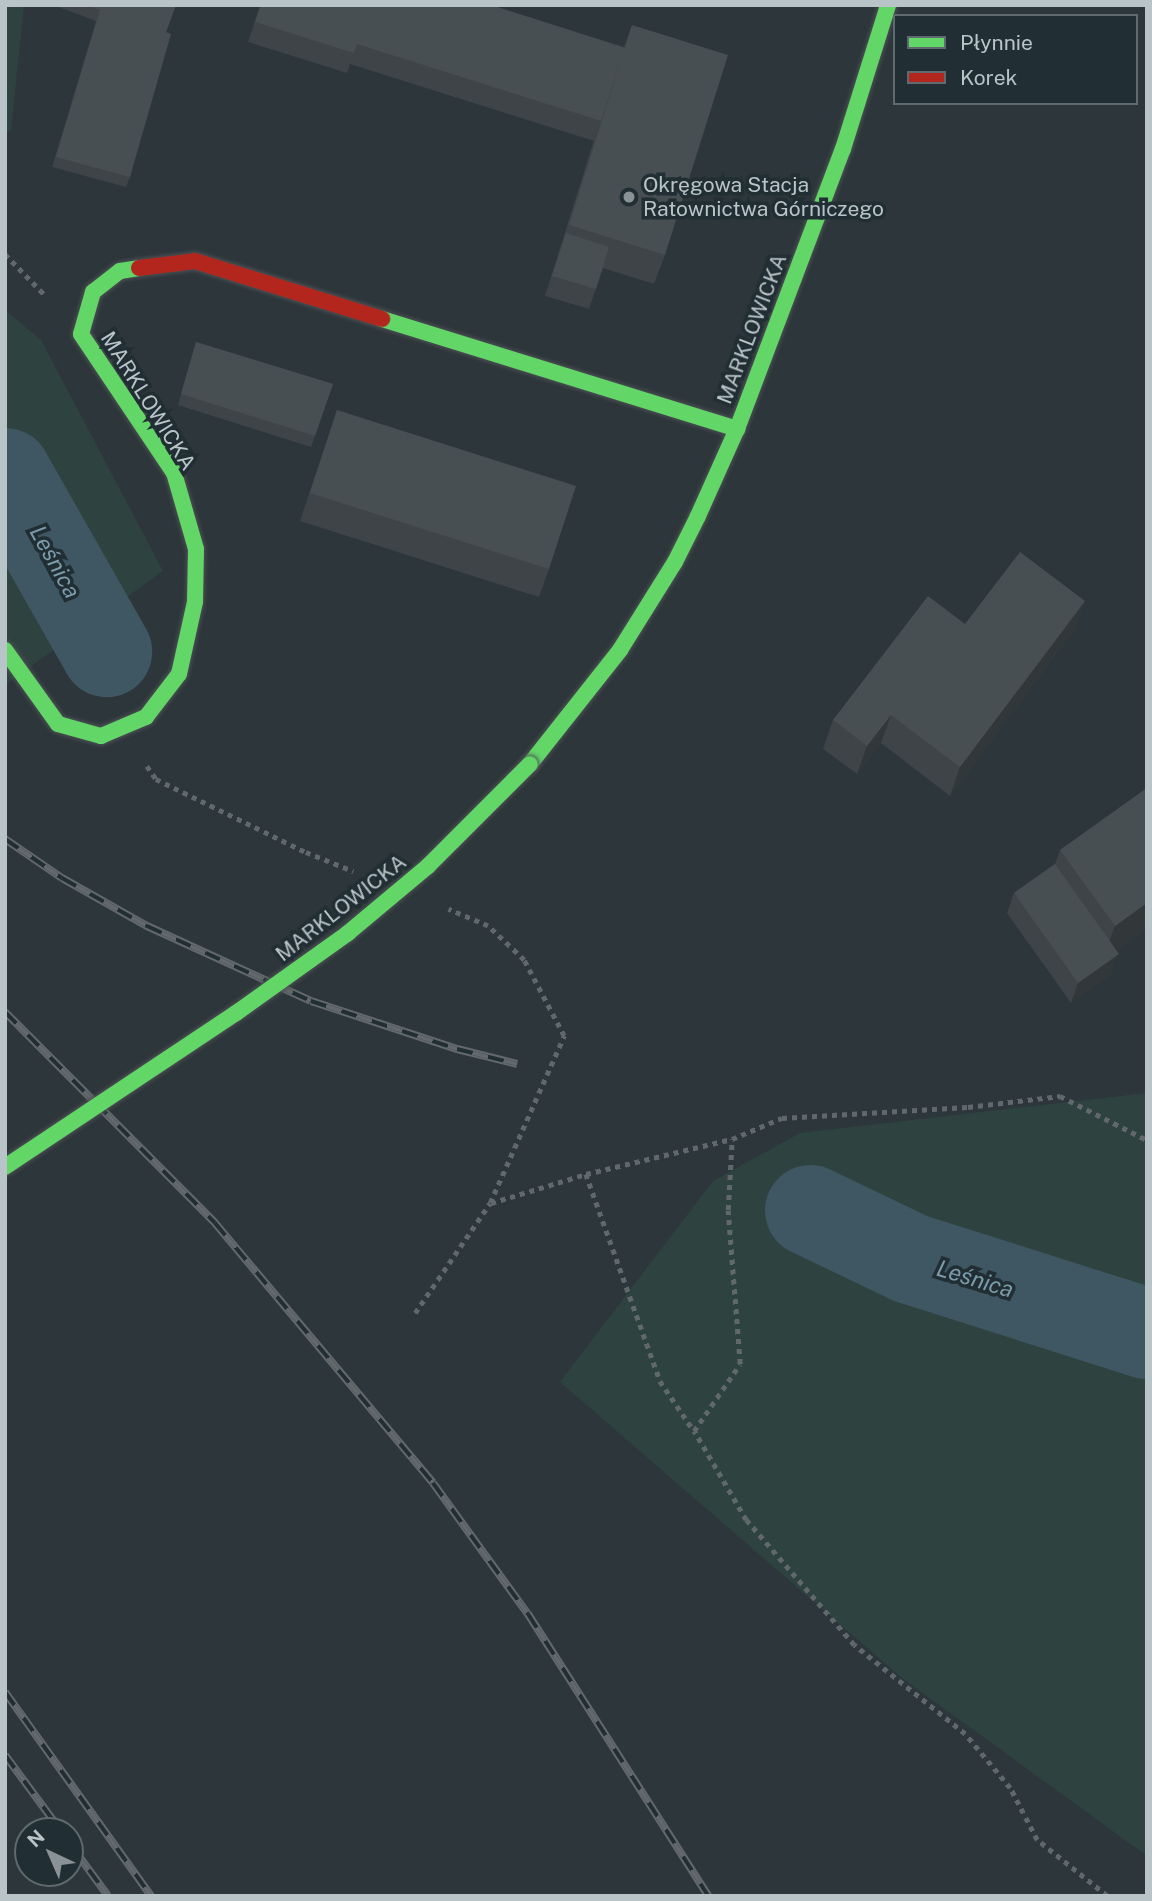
<!DOCTYPE html>
<meta charset="utf-8">
<style>
body{margin:0}
#map{position:relative;width:1152px;height:1901px;overflow:hidden;background:#2d363a;font-family:"Public Sans",sans-serif}
div>[style]{position:absolute}
[style*='--x']{left:calc(var(--x)*1px);top:calc(var(--y)*1px);width:calc(var(--w)*1px);rotate:calc(var(--a)*1deg)}
.green>*{inset:0;background:#2e433f}
.river>*{height:91px;margin:-45.5px;padding:0 45.5px;transform-origin:45.5px;border-radius:45.5px;background:#3e5762}
.path>*{height:4.5px;margin-top:-2.25px;transform-origin:0;background:repeating-linear-gradient(90deg,#61686b 0 5px,transparent 0 10px)}
.roads{filter:drop-shadow(0 0 2px #4b5154) drop-shadow(0 0 2px #4b5154)}
.fast>*{height:16px;margin:-8px;padding:0 8px;transform-origin:8px;border-radius:8px;background:#63d668}
.jam>*{height:16px;margin:-8px;padding:0 8px;transform-origin:8px;border-radius:8px;background:#b3261e}
.rail>*{height:8px;margin-top:-4px;transform-origin:0;background:repeating-linear-gradient(90deg,#212e34 0 16px,#62686b 0 32px);box-sizing:border-box;border-block:2px solid #62686b}
.bridges{filter:drop-shadow(0 0 2px #4b5154) drop-shadow(0 0 2px #4b5154)}
.fast-bridge>*{height:16px;margin:-8px;padding:0 8px;transform-origin:8px;border-radius:8px;background:#63d668}
.wall>*{inset:0;background:#3e4447}
.shaded-wall>*{inset:0;background:#32373a}
.building>*{inset:0;background:#484f53}
.dots>*{width:19px;height:19px;translate:-50% -50%;box-sizing:border-box;border:4px solid #212e34;border-radius:50%}
span{translate:-50% -50%;white-space:nowrap;text-align:center;line-height:1.15;-webkit-text-stroke:7px #212e34;paint-order:stroke}
.poi-label{font-size:21px;color:#b9c4c9}
.left{translate:0 -50%;text-align:left}
.street-label{font-size:21px;color:#b9c4c9}
.water-label{font-size:23px;color:#7c9caa;font-style:italic}
.frame{position:absolute;inset:0;border:7px solid #b9c4c9;pointer-events:none}
.legend{position:absolute;left:893px;top:14px;width:245px;height:91px;box-sizing:border-box;background:#212e34;border:2px solid #5e6a70;margin:0;padding:9px 12px;list-style:none;font-size:21px;color:#b9c4c9}
.legend li{display:flex;align-items:center;gap:14px;height:35px}
.legend b{width:35px;border:2px solid #5e6a70}
.north{position:absolute;left:14px;top:1817px;width:70px;height:70px;box-sizing:border-box;background:#212e34;border:2px solid #5e6a70;border-radius:50%;rotate:316deg;font-size:19px;font-weight:700;line-height:28px;text-align:center;color:#b9c4c9}
.north::after{content:'';display:block;margin:auto;width:24px;height:32px;background:#889297;clip-path:polygon(50% 0,100% 100%,50% 72%,0 100%)}
</style>
<div id="map">
<div class="green">
<div style="clip-path:polygon(5px 5px,24px 5px,11px 130px,5px 133px)"></div>
<div style="clip-path:polygon(5px 310px,41px 340px,163px 571px,5px 685px)"></div>
<div style="clip-path:polygon(1147px 1093px,1147px 1856px,902px 1678px,560px 1382px,713px 1181px,800px 1133px)"></div>
</div>
<div class="river">
<div style="--x:5;--y:473;--w:205;--a:60.4"></div>
<div style="--x:810;--y:1210;--w:111;--a:25.6"></div>
<div style="--x:910;--y:1258;--w:249;--a:17.6"></div>
</div>
<div class="path">
<div style="--x:5;--y:254;--w:59;--a:45.7"></div>
<div style="--x:147;--y:766;--w:16;--a:55"></div>
<div style="--x:156;--y:779;--w:167;--a:26"></div>
<div style="--x:306;--y:852;--w:51;--a:22"></div>
<div style="--x:586;--y:1174;--w:150;--a:-13.5"></div>
<div style="--x:491;--y:1203;--w:99;--a:-17"></div>
<div style="--x:586;--y:1174;--w:220;--a:70.3"></div>
<div style="--x:660;--y:1381;--w:60;--a:55.8"></div>
<div style="--x:415;--y:1313;--w:133;--a:-55.7"></div>
<div style="--x:490;--y:1203;--w:183;--a:-66.1"></div>
<div style="--x:564;--y:1036;--w:86;--a:-117.8"></div>
<div style="--x:524;--y:960;--w:50;--a:-136.6"></div>
<div style="--x:488;--y:926;--w:43;--a:-157"></div>
<div style="--x:1107;--y:1896;--w:90;--a:-141.3"></div>
<div style="--x:1037;--y:1840;--w:59;--a:-117.4"></div>
<div style="--x:1010;--y:1788;--w:70;--a:-129.8"></div>
<div style="--x:965;--y:1734;--w:142;--a:-141.3"></div>
<div style="--x:854;--y:1645;--w:165;--a:-130.8"></div>
<div style="--x:746;--y:1520;--w:103;--a:-120.3"></div>
<div style="--x:694;--y:1431;--w:81;--a:-55.5"></div>
<div style="--x:740;--y:1364;--w:154;--a:-94.5"></div>
<div style="--x:728;--y:1210;--w:71;--a:-86.8"></div>
<div style="--x:732;--y:1139;--w:54;--a:-22.8"></div>
<div style="--x:782;--y:1118;--w:186;--a:-3.4"></div>
<div style="--x:968;--y:1107;--w:93;--a:-6.8"></div>
<div style="--x:1060;--y:1096;--w:97;--a:26.8"></div>
</div>
<div class="roads">
<div class="fast">
<div style="--x:382;--y:319;--w:372;--a:17.2"></div>
<div style="--x:5;--y:650;--w:91;--a:54.4"></div>
<div style="--x:58;--y:724;--w:45;--a:15.6"></div>
<div style="--x:101;--y:736;--w:49;--a:-22.9"></div>
<div style="--x:146;--y:717;--w:54;--a:-52.5"></div>
<div style="--x:179;--y:674;--w:74;--a:-77.5"></div>
<div style="--x:195;--y:602;--w:53;--a:-88.9"></div>
<div style="--x:196;--y:549;--w:79;--a:-106.1"></div>
<div style="--x:174;--y:473;--w:167;--a:-123.8"></div>
<div style="--x:81;--y:334;--w:44;--a:-74.1"></div>
<div style="--x:93;--y:292;--w:34;--a:-38"></div>
<div style="--x:120;--y:271;--w:19;--a:-9"></div>
<div style="--x:530;--y:764;--w:145;--a:-51.7"></div>
<div style="--x:620;--y:650;--w:104;--a:-58"></div>
<div style="--x:675;--y:562;--w:51;--a:-63.4"></div>
<div style="--x:698;--y:516;--w:95;--a:-65.9"></div>
<div style="--x:737;--y:429;--w:299;--a:-69.3"></div>
<div style="--x:843;--y:149;--w:151;--a:-72.6"></div>
</div>
<div class="jam">
<div style="--x:139;--y:268;--w:56;--a:-7.1"></div>
<div style="--x:195;--y:261;--w:196;--a:17.2"></div>
</div>
</div>
<div class="rail">
<div style="--x:5;--y:839;--w:69;--a:34.4"></div>
<div style="--x:62;--y:878;--w:98;--a:29.5"></div>
<div style="--x:147;--y:926;--w:180;--a:24.6"></div>
<div style="--x:311;--y:1001;--w:154;--a:18.2"></div>
<div style="--x:457;--y:1049;--w:62;--a:14"></div>
<div style="--x:5;--y:1012;--w:298;--a:45.1"></div>
<div style="--x:215;--y:1223;--w:339;--a:50"></div>
<div style="--x:433;--y:1483;--w:162;--a:54.1"></div>
<div style="--x:528;--y:1614;--w:335;--a:57.4"></div>
<div style="--x:5;--y:1692;--w:251;--a:54.4"></div>
<div style="--x:5;--y:1755;--w:94;--a:53.6"></div>
<div style="--x:70;--y:1844;--w:64;--a:53.8"></div>
</div>
<div class="bridges">
<div class="fast-bridge">
<div style="--x:5;--y:1167;--w:278;--a:-33.7"></div>
<div style="--x:236;--y:1013;--w:138;--a:-35.5"></div>
<div style="--x:348;--y:933;--w:104;--a:-39.9"></div>
<div style="--x:428;--y:866;--w:144;--a:-45"></div>
</div>
</div>
<div class="wall">
<div style="clip-path:polygon(53px 5px,176px 5px,166px 32px,130px 177px,126px 187px,52px 167px,96px 21px)"></div>
<div style="clip-path:polygon(260px 5px,491px 5px,624px 47px,632px 25px,665px 255px,654px 284px,603px 268px,589px 309px,545px 296px,595px 137px,594px 141px,350px 64px,347px 73px,248px 42px)"></div>
<div style="clip-path:polygon(196px 342px,333px 384px,311px 447px,178px 405px)"></div>
<div style="clip-path:polygon(337px 410px,549px 569px,539px 597px,300px 521px)"></div>
<div style="clip-path:polygon(1085px 601px,1074px 630px,950px 796px,881px 743px,857px 774px,823px 749px,833px 720px,965px 624px)"></div>
<div style="clip-path:polygon(1147px 788px,1147px 929px,1116px 950px,1111px 974px,1071px 1003px,1007px 913px,1014px 893px,1055px 864px,1060px 850px)"></div>
</div>
<div class="shaded-wall">
<div style="clip-path:polygon(1085px 601px,1074px 630px,950px 796px,960px 767px)"></div>
<div style="clip-path:polygon(891px 715px,881px 743px,857px 774px,867px 746px)"></div>
<div style="clip-path:polygon(1147px 903px,1147px 929px,1102px 961px,1115px 926px)"></div>
<div style="clip-path:polygon(1119px 954px,1111px 974px,1071px 1003px,1078px 983px)"></div>
</div>
<div class="building">
<div style="clip-path:polygon(86px 5px,176px 5px,166px 32px,171px 34px,130px 177px,56px 157px,100px 10px)"></div>
<div style="clip-path:polygon(261px 5px,491px 5px,625px 48px,601px 121px,357px 44px,354px 53px,255px 22px)"></div>
<div style="clip-path:polygon(632px 25px,728px 55px,665px 255px,569px 225px)"></div>
<div style="clip-path:polygon(566px 233px,609px 247px,596px 289px,552px 276px)"></div>
<div style="clip-path:polygon(196px 342px,333px 384px,315px 436px,181px 394px)"></div>
<div style="clip-path:polygon(337px 410px,576px 486px,549px 569px,310px 493px)"></div>
<div style="clip-path:polygon(1020px 552px,1085px 601px,960px 767px,891px 715px,867px 746px,833px 720px,928px 596px,965px 624px)"></div>
<div style="clip-path:polygon(1147px 788px,1147px 903px,1115px 926px,1060px 850px)"></div>
<div style="clip-path:polygon(1055px 864px,1119px 954px,1078px 983px,1014px 893px)"></div>
</div>
<div class="dots">
<div style="left:629px;top:197px;background:#889297"></div>
</div>
<div class="poi-label">
<span class="left" style="left:643px;top:197px">Okręgowa Stacja<br>Ratownictwa Górniczego</span>
</div>
<div class="street-label">
<span style="left:752px;top:329px;rotate:-69deg">MARKLOWICKA</span>
<span style="left:148px;top:401px;rotate:58deg">MARKLOWICKA</span>
<span style="left:341px;top:908px;rotate:-38deg">MARKLOWICKA</span>
</div>
<div class="water-label">
<span style="left:55px;top:562px;rotate:61deg">Leśnica</span>
<span style="left:975px;top:1279px;rotate:17deg">Leśnica</span>
</div>
<div class="frame"></div>
<ul class="legend">
<li><b style="height:9px;background:#63d668"></b>Płynnie</li>
<li><b style="height:9px;background:#b3261e"></b>Korek</li>
</ul>
<div class="north">N</div>
</div>
